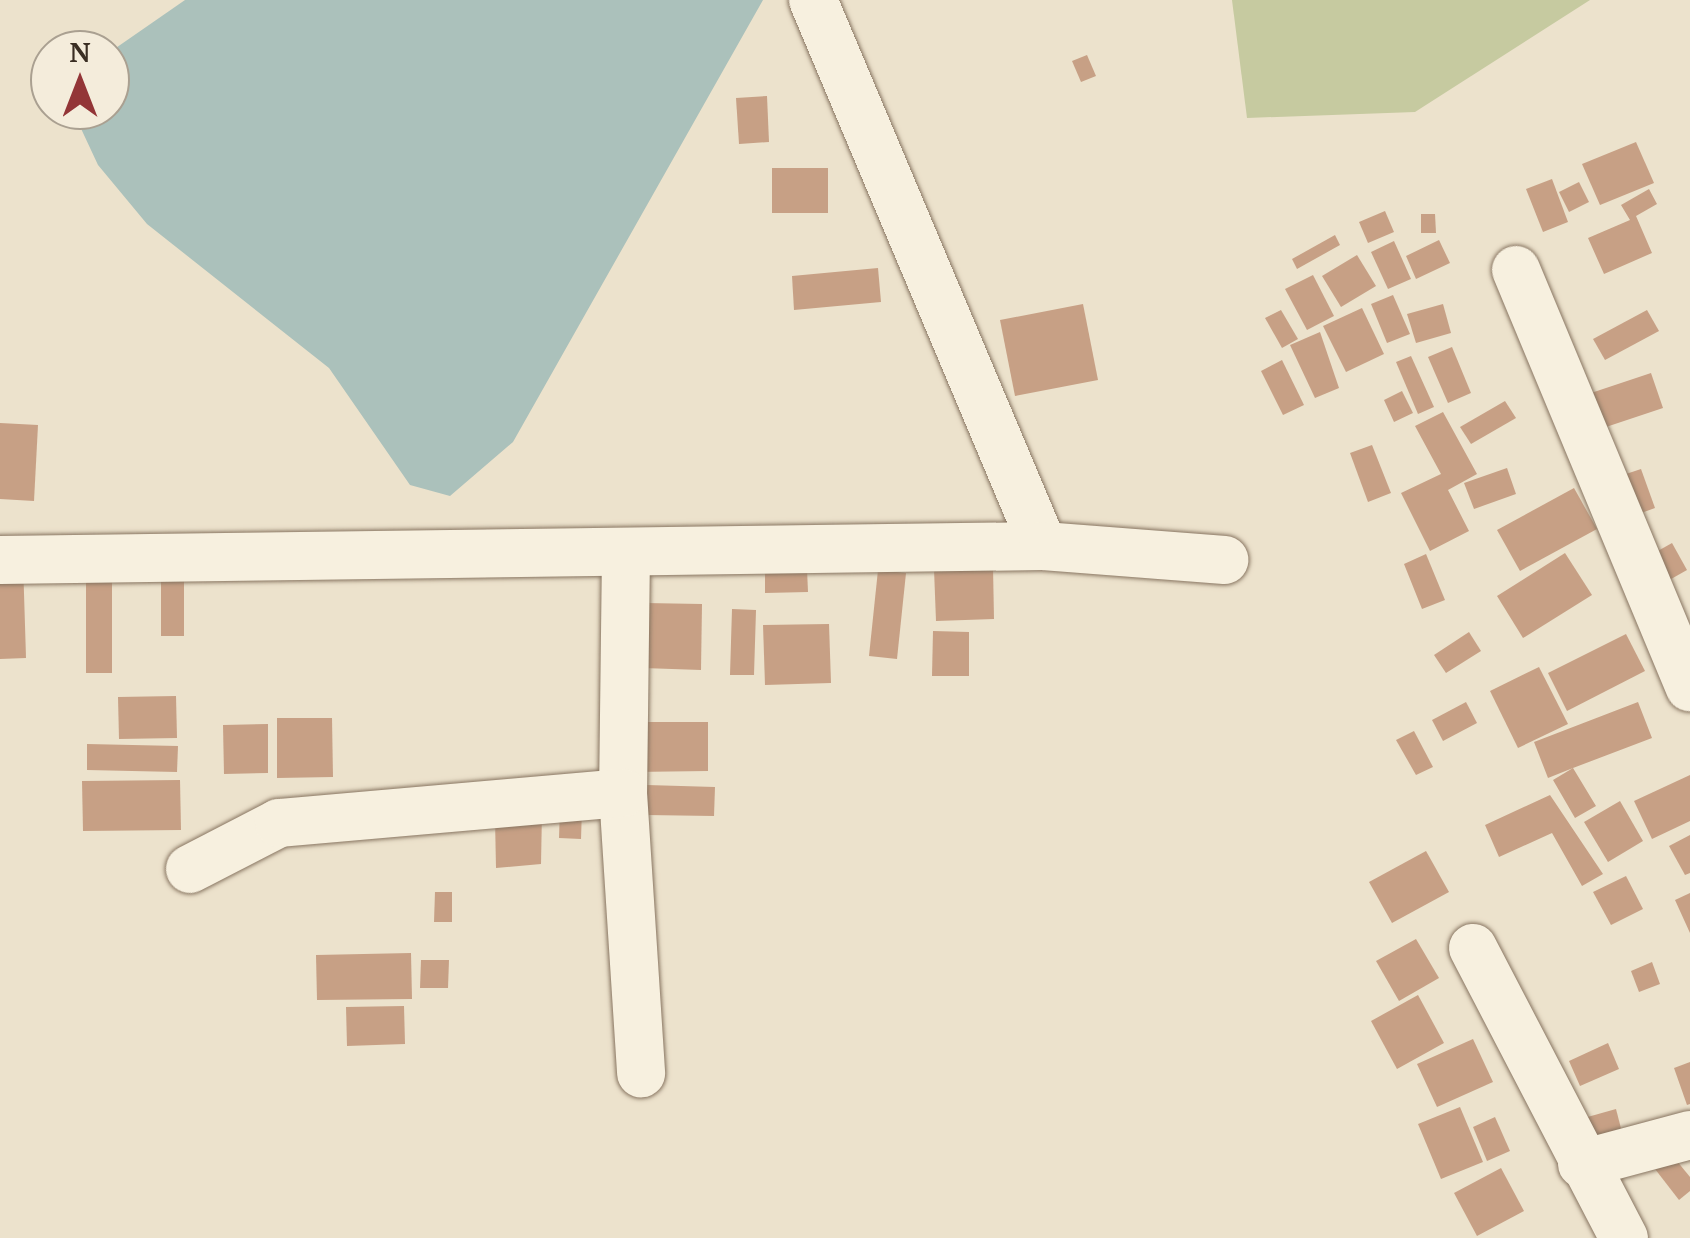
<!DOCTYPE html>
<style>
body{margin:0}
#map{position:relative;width:1690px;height:1238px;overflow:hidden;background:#ece2cc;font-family:"PT Serif",serif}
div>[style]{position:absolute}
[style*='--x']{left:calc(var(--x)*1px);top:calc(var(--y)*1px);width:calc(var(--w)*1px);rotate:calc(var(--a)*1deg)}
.green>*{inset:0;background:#c6caa0}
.water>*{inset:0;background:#abc1bb}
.building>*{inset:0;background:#c7a085}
.roads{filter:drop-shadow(0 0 2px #887561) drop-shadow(0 0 2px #887561)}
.minor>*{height:48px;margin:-24px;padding:0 24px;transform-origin:24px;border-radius:24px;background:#f7f0df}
span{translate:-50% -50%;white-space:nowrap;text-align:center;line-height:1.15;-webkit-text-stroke:10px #f4ecdb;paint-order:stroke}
.north{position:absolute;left:30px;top:30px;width:100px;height:100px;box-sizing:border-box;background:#f4ecdb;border:2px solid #aaa091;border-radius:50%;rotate:0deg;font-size:28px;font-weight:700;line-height:40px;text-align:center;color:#3a2e23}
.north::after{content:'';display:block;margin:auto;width:35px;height:45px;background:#933537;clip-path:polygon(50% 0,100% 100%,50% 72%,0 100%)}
</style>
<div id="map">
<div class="green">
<div style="clip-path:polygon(1232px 0,1590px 0,1415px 112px,1247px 118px)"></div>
</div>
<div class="water">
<div style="clip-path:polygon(185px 0,763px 0,513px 442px,450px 496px,410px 485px,329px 368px,147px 224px,98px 165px,77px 120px,80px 110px,110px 110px,110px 52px)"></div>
</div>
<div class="building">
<div style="clip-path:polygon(1087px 55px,1096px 76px,1081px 82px,1072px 61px)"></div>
<div style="clip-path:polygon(767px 96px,769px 142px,739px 144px,736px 98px)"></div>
<div style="clip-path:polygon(1636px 142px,1654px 183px,1600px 205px,1582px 164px)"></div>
<div style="clip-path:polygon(772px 168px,828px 168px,828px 213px,772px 213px)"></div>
<div style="clip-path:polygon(1552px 179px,1568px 222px,1543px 232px,1526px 189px)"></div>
<div style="clip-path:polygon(1579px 182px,1589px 202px,1569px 212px,1559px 192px)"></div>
<div style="clip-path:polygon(1649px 189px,1657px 204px,1636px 216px,1652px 253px,1604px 274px,1588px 238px,1630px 220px,1621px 205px)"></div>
<div style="clip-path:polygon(1385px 211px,1394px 232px,1368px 243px,1359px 222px)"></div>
<div style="clip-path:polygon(1421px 214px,1435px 214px,1436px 233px,1421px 233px)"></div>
<div style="clip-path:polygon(1335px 235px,1340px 245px,1297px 269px,1292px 259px)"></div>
<div style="clip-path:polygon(1439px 240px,1450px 263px,1416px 279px,1406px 256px)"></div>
<div style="clip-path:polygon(1394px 241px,1411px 279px,1388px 289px,1371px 252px)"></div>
<div style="clip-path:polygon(1357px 255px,1376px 286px,1341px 307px,1322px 276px)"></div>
<div style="clip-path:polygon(878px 268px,881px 302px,794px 310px,792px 276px)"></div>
<div style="clip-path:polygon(1313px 275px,1334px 316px,1307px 330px,1285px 289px)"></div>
<div style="clip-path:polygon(1393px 295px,1410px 334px,1387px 343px,1371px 304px)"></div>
<div style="clip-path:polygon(1083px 304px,1098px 380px,1015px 396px,1000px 320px)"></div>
<div style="clip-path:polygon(1443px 304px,1451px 333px,1416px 343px,1407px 314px)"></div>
<div style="clip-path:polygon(1362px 308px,1384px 354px,1346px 372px,1323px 326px)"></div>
<div style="clip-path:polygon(1281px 310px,1298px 339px,1282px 348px,1265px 318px)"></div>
<div style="clip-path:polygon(1647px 310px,1659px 331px,1605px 360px,1593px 339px)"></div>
<div style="clip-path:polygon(1320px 332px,1339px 388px,1315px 398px,1290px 345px)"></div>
<div style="clip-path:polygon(1452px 347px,1471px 393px,1448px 403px,1428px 357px)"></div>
<div style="clip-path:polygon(1411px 356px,1434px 407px,1418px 414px,1396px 362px)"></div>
<div style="clip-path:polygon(1282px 360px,1304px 405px,1283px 415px,1261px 371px)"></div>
<div style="clip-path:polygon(1651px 373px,1663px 408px,1603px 428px,1591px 393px)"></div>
<div style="clip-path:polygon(1402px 391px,1413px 413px,1394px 422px,1384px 400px)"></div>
<div style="clip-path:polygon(1505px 401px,1516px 418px,1471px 444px,1460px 427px)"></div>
<div style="clip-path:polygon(1443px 412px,1477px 474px,1448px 490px,1469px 531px,1430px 551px,1401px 493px,1441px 474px,1415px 426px)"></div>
<div style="clip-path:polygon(0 423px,38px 425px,34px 501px,0 499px)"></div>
<div style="clip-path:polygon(1372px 445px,1391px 493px,1368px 502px,1350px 453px)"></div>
<div style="clip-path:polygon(1507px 468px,1516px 494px,1474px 509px,1464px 483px)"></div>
<div style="clip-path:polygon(1641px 469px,1655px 508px,1633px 516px,1620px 476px)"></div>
<div style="clip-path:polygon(1574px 488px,1597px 529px,1520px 571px,1497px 530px)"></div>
<div style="clip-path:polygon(1672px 543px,1687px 570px,1664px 583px,1649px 556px)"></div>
<div style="clip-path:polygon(1565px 553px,1592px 595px,1523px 638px,1497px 596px)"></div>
<div style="clip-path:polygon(1426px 554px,1445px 600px,1422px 609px,1404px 564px)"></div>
<div style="clip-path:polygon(23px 561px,26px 658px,0 659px,0 562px)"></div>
<div style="clip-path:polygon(993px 567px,994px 619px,936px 621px,934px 569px)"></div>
<div style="clip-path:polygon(807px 569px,808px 592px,765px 593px,765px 571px)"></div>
<div style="clip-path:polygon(878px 570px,906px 573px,897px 659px,869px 656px)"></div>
<div style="clip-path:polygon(86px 581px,112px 581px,112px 673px,86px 673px)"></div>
<div style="clip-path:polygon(161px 581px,184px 581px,184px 636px,161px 636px)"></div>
<div style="clip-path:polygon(645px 603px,702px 604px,701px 670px,643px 668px)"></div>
<div style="clip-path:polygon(732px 609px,756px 610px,754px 675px,730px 675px)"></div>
<div style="clip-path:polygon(829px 624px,831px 683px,765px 685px,763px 625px)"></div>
<div style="clip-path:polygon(933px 631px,969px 632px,969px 676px,932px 676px)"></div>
<div style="clip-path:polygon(1469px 632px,1481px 651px,1446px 673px,1434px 655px)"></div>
<div style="clip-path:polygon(1626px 634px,1645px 671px,1567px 711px,1548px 673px)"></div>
<div style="clip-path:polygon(1539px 667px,1568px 724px,1518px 748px,1490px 691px)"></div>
<div style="clip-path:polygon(176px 696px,177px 738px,119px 739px,118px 697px)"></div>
<div style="clip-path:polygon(1466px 702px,1477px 723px,1443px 741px,1432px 720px)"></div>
<div style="clip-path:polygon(1638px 702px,1652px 738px,1573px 768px,1596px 806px,1575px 818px,1553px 780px,1573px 768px,1548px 778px,1534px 742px)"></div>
<div style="clip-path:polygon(277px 718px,332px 718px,333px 777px,277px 778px)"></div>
<div style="clip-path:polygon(633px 722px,708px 722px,708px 771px,633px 772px)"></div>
<div style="clip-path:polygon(268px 724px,268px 773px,224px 774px,223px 725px)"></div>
<div style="clip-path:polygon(1414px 731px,1433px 767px,1416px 775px,1396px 740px)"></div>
<div style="clip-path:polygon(87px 744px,178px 746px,177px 772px,87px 770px)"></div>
<div style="clip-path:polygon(1690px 775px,1690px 821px,1652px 839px,1634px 801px)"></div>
<div style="clip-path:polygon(180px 780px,181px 830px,83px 831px,82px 781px)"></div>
<div style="clip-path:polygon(647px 785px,715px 787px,714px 816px,646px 815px)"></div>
<div style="clip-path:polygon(1550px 795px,1603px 874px,1582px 886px,1552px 833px,1499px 857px,1485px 825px)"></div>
<div style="clip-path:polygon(1620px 801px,1643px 841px,1608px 862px,1584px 822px)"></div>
<div style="clip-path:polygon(560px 806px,582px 807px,581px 839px,559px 838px)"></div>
<div style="clip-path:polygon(542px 812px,541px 864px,496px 868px,495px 819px)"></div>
<div style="clip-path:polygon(1690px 835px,1690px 873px,1685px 875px,1669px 846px)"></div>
<div style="clip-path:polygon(1426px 851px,1449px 892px,1392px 923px,1369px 882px)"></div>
<div style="clip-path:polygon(1626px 876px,1643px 909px,1611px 925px,1593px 892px)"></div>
<div style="clip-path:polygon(435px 892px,452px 892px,452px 922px,434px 922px)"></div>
<div style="clip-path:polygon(1690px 893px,1690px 933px,1675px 900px)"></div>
<div style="clip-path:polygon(1416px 939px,1439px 978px,1399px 1001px,1376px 961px)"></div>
<div style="clip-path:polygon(411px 953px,412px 999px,317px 1000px,316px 955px)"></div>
<div style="clip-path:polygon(421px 960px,449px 960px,448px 988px,420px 988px)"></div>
<div style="clip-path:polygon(1652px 962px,1660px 984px,1639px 992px,1631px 971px)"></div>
<div style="clip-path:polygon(1418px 995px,1444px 1043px,1397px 1069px,1371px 1021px)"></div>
<div style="clip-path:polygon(404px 1006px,405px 1044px,347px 1046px,346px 1007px)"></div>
<div style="clip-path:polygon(1473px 1039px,1493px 1082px,1437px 1107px,1417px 1064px)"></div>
<div style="clip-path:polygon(1608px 1043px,1619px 1069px,1580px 1086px,1569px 1061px)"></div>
<div style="clip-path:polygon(1690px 1062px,1690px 1104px,1687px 1105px,1674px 1068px)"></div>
<div style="clip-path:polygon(1460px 1107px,1483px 1162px,1441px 1179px,1418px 1124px)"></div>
<div style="clip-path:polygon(1616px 1109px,1624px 1140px,1592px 1149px,1584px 1118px)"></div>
<div style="clip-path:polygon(1495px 1117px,1510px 1151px,1487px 1161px,1473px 1127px)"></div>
<div style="clip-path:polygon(1672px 1155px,1690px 1177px,1690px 1191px,1679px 1200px,1655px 1169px)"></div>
<div style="clip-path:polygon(1501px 1168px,1524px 1211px,1477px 1236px,1454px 1193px)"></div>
</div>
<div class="roads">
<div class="minor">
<div style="--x:813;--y:0;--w:592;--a:67.16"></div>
<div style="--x:1516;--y:270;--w:452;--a:67.4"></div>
<div style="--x:626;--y:552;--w:241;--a:90.7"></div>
<div style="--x:623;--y:793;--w:281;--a:86.3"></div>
<div style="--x:0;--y:560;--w:1043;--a:-0.77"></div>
<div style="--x:1043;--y:546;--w:182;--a:4.4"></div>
<div style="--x:190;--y:869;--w:100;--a:-27.3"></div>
<div style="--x:279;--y:823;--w:345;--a:-5"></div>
<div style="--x:1473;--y:948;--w:327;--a:62.5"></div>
<div style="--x:1582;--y:1164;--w:112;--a:-15"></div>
</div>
</div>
<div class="north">N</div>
</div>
